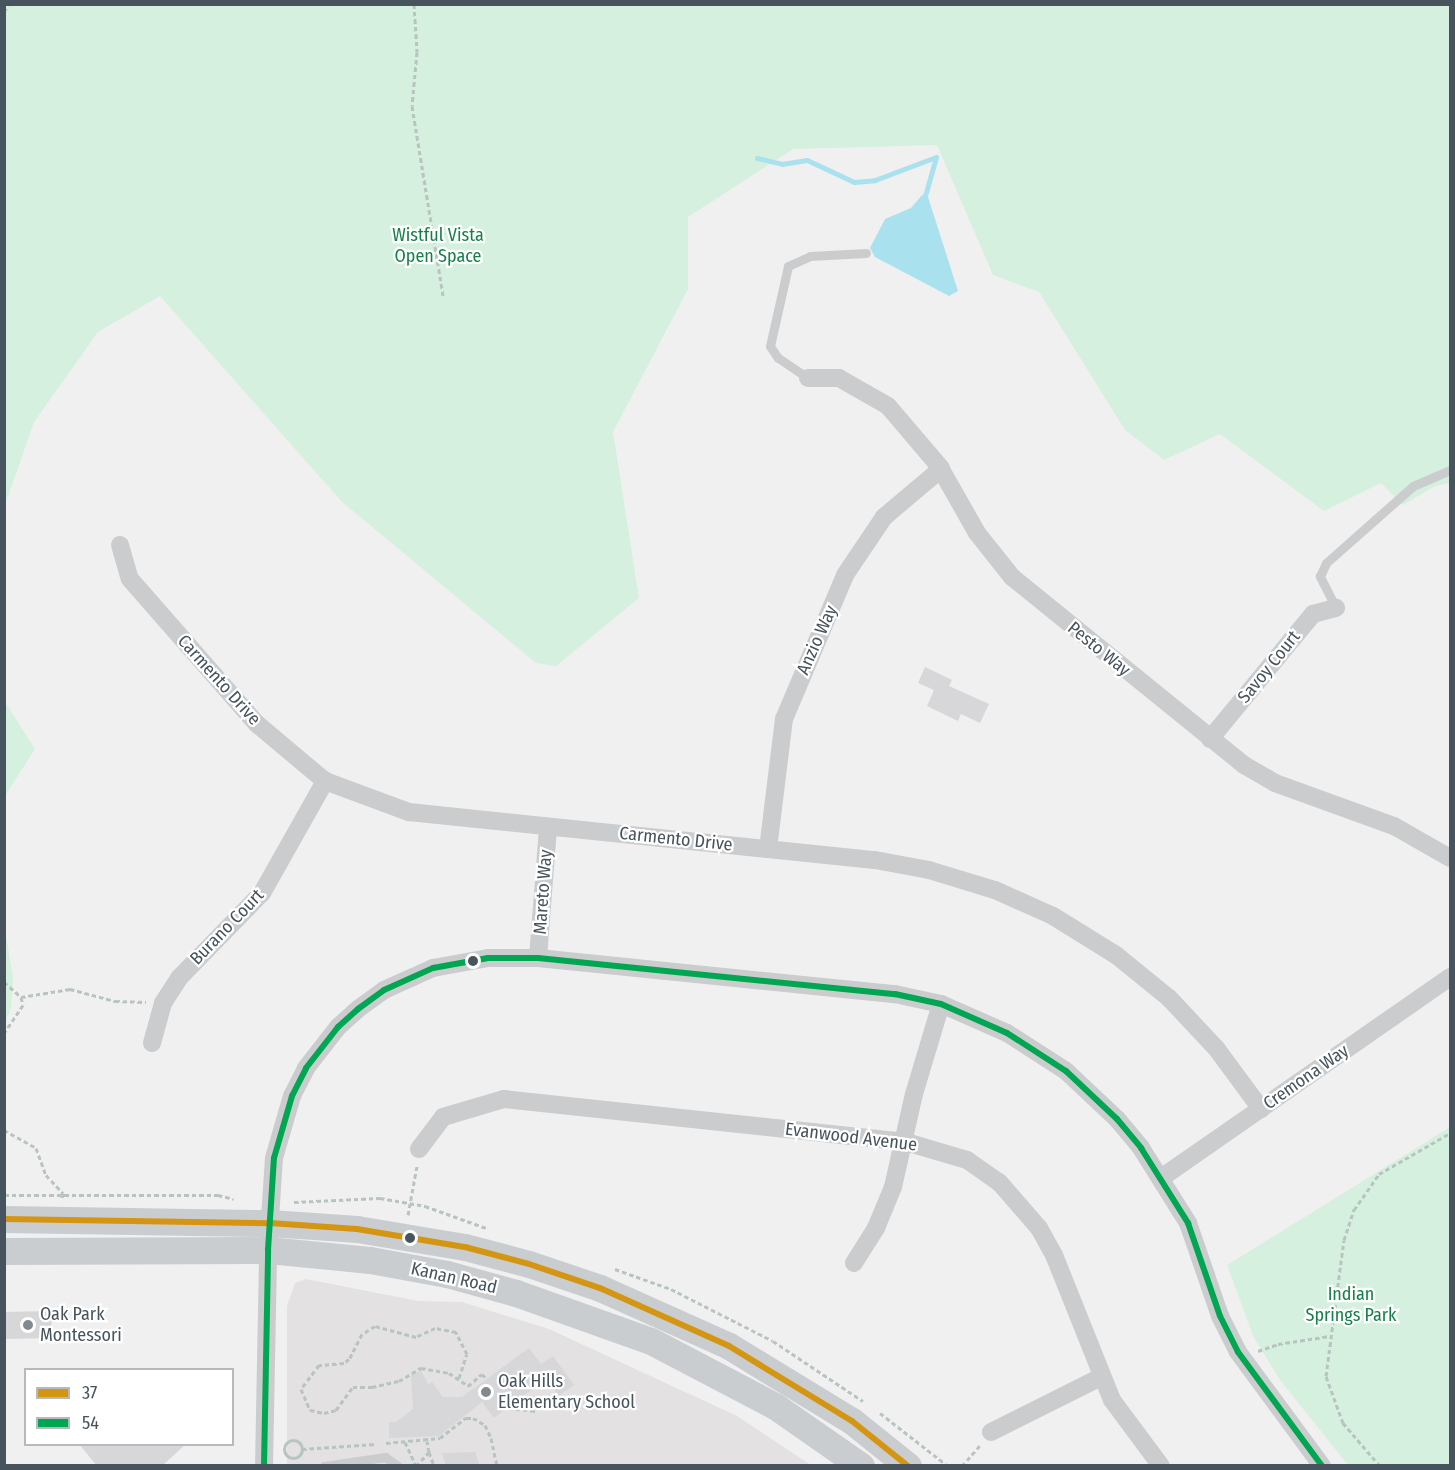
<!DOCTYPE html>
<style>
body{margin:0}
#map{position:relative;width:1455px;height:1470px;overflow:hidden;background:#f1f0f0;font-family:"Fira Sans Condensed",sans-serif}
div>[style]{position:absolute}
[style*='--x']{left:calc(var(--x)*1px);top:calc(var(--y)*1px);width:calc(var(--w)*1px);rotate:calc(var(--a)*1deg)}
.education>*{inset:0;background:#e3e1e2}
.green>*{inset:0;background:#d5f0de}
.water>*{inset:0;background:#a9e1ee}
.stream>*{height:5px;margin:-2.5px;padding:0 2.5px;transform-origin:2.5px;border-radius:2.5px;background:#a9e1ee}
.building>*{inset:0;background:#d7d7d9}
.path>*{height:3px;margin-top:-1.5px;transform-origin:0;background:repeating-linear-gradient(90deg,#b8c4c0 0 4.5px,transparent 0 7.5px)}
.path>.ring{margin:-1.5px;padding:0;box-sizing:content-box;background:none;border:3px solid #b8c4c0;border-radius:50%}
.lane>*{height:9px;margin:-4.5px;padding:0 4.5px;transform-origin:4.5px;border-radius:4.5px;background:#caccce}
.street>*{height:18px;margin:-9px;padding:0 9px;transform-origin:9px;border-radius:9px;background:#caccce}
.secondary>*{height:27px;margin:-13.5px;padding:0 13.5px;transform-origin:13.5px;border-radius:13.5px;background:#cacdd0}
.bus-1>*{height:6px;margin:-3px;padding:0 3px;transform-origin:3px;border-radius:3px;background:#d49513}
.bus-2>*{height:6px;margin:-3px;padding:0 3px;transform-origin:3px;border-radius:3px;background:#00a651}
.dots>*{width:16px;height:16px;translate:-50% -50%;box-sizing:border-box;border:3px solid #fff;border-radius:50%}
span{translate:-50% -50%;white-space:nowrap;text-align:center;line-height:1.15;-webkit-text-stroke:4.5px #fff;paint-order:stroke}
.park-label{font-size:18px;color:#168049}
.street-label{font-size:18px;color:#47535d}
.poi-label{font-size:18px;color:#47535d}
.left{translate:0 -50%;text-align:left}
.frame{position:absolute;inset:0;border:6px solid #47535d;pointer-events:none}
.legend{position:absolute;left:24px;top:1368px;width:210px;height:78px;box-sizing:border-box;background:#fff;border:2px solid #b5babe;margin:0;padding:8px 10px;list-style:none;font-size:18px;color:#47535d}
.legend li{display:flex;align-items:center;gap:12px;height:30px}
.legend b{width:30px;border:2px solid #b5babe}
</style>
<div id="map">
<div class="education">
<div style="clip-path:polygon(306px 1279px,418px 1301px,462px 1302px,549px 1329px,737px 1416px,811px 1465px,287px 1466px,287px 1306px,295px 1283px)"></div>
</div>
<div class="green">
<div style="clip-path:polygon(5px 5px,1450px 5px,1450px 483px,1435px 486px,1403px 505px,1381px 483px,1324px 511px,1220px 434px,1164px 460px,1125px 430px,1039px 292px,993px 275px,937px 145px,793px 149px,688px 217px,688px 289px,613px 432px,639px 598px,556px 666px,536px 663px,342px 502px,160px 296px,98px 332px,34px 422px,5px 505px)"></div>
<div style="clip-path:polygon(5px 702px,35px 749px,5px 796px,4px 702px)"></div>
<div style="clip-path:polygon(5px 929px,13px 978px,11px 1008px,5px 1022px)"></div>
<div style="clip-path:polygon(1450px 1127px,1450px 1465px,1348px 1465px,1280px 1380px,1253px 1336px,1227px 1265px)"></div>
</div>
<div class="water">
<div style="clip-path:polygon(922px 195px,928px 197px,958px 291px,949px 296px,875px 257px,870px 248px,885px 219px,911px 208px)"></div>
</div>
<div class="stream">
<div style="--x:757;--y:158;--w:26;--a:13"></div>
<div style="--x:782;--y:164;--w:25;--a:-9"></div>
<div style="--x:807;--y:160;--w:52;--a:25.1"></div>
<div style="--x:854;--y:182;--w:21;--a:-5"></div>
<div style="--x:875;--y:180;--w:65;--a:-20.7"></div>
<div style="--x:936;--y:157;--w:41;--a:105.8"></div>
</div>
<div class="building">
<div style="clip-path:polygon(925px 667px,952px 680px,949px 686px,989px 704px,980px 723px,961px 714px,958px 721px,927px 706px,934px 690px,918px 683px)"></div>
<div style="clip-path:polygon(51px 1311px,52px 1338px,4px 1339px,4px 1312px)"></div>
<div style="clip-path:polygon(529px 1348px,541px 1364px,553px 1356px,574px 1385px,559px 1396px,546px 1379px,494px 1418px,482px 1402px,439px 1436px,389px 1438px,389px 1422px,396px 1422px,413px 1409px,411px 1375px,421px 1370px,428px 1384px,432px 1382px,443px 1397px,462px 1397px)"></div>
<div style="clip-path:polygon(79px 1444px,186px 1444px,162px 1466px,97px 1466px)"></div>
<div style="clip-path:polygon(475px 1452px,480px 1466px,446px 1466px,442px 1453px)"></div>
</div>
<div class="path">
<div style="--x:414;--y:4;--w:48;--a:86.4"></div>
<div style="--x:417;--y:52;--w:54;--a:95.3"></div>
<div style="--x:412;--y:106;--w:192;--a:80.7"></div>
<div style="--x:4;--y:12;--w:9;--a:-58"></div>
<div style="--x:4;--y:982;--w:23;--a:41"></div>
<div style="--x:21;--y:997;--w:8;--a:76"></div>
<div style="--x:23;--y:1005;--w:34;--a:124"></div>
<div style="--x:21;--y:997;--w:50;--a:-9.3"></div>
<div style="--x:70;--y:989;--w:47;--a:14.9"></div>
<div style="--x:115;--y:1001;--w:31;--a:2"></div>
<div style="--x:4;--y:1130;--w:37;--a:29"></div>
<div style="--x:36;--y:1148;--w:29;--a:70"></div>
<div style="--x:46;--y:1175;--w:25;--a:47"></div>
<div style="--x:63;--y:1193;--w:6;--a:99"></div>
<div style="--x:4;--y:1195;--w:214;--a:0"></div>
<div style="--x:218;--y:1195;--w:16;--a:14"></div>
<div style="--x:294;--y:1202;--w:86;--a:-2.7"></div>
<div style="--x:380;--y:1198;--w:46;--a:10.1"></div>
<div style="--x:425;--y:1206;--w:65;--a:19.8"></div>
<div style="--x:408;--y:1215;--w:50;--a:-79.6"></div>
<div style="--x:615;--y:1269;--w:59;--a:19.7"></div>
<div style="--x:671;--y:1289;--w:114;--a:27"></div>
<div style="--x:773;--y:1341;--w:108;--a:33.7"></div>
<div style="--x:1258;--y:1351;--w:21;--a:-19"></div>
<div style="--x:1278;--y:1344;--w:52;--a:-8.9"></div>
<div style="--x:459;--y:1378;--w:25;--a:-72"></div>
<div style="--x:467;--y:1354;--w:25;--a:-117"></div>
<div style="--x:456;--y:1332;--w:21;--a:-169"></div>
<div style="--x:435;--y:1328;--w:21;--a:155"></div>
<div style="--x:416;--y:1337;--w:42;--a:-165"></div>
<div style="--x:375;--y:1326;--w:15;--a:148"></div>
<div style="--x:362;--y:1334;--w:28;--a:117"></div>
<div style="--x:349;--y:1359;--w:6;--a:141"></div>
<div style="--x:344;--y:1363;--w:25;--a:175"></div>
<div style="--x:319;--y:1365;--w:30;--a:127"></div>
<div style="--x:301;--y:1389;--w:23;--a:67"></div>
<div style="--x:310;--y:1410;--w:14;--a:12"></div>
<div style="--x:324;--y:1413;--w:12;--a:-14"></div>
<div style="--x:336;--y:1410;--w:29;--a:-54"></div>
<div style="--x:353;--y:1387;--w:19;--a:0"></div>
<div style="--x:372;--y:1387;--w:28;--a:-13"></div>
<div style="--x:399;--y:1381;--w:26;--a:-31"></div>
<div style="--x:421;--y:1368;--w:28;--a:10"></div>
<div style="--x:449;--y:1373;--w:23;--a:34"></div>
<div style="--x:468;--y:1386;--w:18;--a:-41"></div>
<div style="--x:482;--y:1374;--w:7;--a:45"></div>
<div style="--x:508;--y:1408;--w:28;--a:6"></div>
<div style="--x:880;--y:1413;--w:86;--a:37.9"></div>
<div class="ring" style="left:284px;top:1440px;width:15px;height:15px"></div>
<div style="--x:405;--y:1442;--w:26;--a:65"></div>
<div style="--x:416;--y:1466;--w:19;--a:-47"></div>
<div style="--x:429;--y:1452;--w:11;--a:-100"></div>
<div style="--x:386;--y:1443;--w:54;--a:-5.3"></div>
<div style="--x:440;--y:1438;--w:33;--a:-38"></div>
<div style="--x:466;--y:1418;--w:7;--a:0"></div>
<div style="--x:473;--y:1418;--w:14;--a:30"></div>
<div style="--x:485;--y:1425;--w:14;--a:65"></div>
<div style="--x:491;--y:1438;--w:29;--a:78"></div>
<div style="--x:302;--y:1449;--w:74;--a:-3.9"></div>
<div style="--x:429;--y:1452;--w:15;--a:70"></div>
<div style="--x:962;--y:1466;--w:28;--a:-49"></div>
<div style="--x:1380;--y:1466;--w:57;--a:-130.7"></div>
<div style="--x:1343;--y:1423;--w:50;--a:-109.9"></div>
<div style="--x:1326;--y:1376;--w:137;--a:-82.5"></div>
<div style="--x:1344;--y:1240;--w:32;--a:-72"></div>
<div style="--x:1354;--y:1210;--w:44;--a:-55.2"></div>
<div style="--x:1379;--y:1174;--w:82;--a:-30"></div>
</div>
<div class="lane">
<div style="--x:808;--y:378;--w:36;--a:-146"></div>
<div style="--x:778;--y:358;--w:14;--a:-124"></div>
<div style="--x:770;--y:346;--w:82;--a:-77.3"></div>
<div style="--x:788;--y:266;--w:24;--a:-24"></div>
<div style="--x:810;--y:256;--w:56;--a:-3.1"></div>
<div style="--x:1336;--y:608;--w:36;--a:-117"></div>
<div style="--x:1320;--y:576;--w:14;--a:-65"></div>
<div style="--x:1326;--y:563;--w:116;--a:-41.5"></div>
<div style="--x:1413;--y:486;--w:40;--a:-23.4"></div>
<div style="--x:324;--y:1466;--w:62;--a:-8.4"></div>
<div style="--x:385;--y:1457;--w:16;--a:35"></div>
</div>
<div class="street">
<div style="--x:808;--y:378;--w:31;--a:0"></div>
<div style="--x:839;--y:378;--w:56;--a:29.7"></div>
<div style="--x:888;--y:406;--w:79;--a:49.6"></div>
<div style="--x:939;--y:466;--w:77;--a:60.4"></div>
<div style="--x:977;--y:533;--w:56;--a:51.5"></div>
<div style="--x:1012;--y:577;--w:299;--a:39"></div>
<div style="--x:1244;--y:765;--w:36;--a:30"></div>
<div style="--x:1275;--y:783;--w:127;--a:19.9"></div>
<div style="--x:1394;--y:826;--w:64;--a:29.7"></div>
<div style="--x:120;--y:545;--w:35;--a:74"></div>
<div style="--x:130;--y:579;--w:193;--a:48.8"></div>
<div style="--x:257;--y:724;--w:89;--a:40"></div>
<div style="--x:325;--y:781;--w:90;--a:20.3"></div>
<div style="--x:409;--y:812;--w:468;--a:5.9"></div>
<div style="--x:875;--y:860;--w:55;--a:10.5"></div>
<div style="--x:929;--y:870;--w:69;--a:16.9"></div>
<div style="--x:995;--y:890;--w:64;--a:24.1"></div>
<div style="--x:1053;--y:916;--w:74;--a:31.8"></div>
<div style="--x:1116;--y:955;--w:68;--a:39.1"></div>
<div style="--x:1169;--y:998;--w:69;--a:46.8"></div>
<div style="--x:1216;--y:1048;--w:76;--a:53.6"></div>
<div style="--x:1210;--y:739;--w:162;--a:-50.5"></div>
<div style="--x:1313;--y:614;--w:24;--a:-15"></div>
<div style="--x:768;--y:849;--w:131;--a:-83"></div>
<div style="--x:784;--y:719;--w:156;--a:-67"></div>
<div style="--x:845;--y:575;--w:70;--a:-56.1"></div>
<div style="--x:884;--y:517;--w:75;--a:-40.1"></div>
<div style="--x:538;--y:958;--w:131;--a:-85.6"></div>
<div style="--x:152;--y:1043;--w:41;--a:-74.6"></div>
<div style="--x:163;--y:1003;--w:30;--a:-57"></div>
<div style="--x:179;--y:978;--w:119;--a:-45.7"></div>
<div style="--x:262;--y:893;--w:129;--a:-60.6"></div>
<div style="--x:419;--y:1149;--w:40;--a:-53"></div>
<div style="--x:443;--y:1117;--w:64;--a:-16.4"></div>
<div style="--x:504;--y:1099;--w:404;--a:6.1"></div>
<div style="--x:906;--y:1142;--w:64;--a:16.4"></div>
<div style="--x:967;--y:1160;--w:39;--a:35"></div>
<div style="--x:999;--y:1182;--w:61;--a:49"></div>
<div style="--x:1039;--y:1228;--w:31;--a:61"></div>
<div style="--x:1054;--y:1255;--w:156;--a:68.2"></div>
<div style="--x:1112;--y:1400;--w:82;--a:53.4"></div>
<div style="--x:1161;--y:1178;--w:352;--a:-34.8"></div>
<div style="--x:854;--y:1263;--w:41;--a:-57.8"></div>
<div style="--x:876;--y:1228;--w:44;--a:-67.5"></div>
<div style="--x:893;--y:1187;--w:95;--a:-77.3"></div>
<div style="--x:914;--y:1094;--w:94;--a:-73.3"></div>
<div style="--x:991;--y:1432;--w:123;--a:-26.6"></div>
<div style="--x:264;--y:1466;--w:216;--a:-88.9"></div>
<div style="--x:268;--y:1250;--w:92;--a:-86.3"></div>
<div style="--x:274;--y:1158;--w:65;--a:-73.8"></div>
<div style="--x:292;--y:1096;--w:31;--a:-63"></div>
<div style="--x:306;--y:1068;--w:52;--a:-52"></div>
<div style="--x:338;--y:1027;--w:27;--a:-42"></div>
<div style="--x:358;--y:1009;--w:32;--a:-36"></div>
<div style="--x:384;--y:990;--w:54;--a:-24.2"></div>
<div style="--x:433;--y:968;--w:56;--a:-10.3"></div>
<div style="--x:488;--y:958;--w:50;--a:0"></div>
<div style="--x:538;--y:958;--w:359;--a:5.8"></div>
<div style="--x:895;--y:994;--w:47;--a:12.3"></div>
<div style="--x:941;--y:1004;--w:72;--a:23.7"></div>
<div style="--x:1007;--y:1033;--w:70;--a:32.8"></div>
<div style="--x:1066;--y:1071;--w:70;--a:43.3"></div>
<div style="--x:1117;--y:1119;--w:38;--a:50"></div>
<div style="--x:1141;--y:1148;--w:89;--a:57.9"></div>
<div style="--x:1188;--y:1223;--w:98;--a:71"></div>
<div style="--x:1220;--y:1316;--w:40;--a:63.4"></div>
<div style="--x:1238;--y:1352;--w:142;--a:53.6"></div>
</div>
<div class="secondary">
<div style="--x:4;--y:1219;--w:266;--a:0.9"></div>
<div style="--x:270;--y:1223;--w:87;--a:3.9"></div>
<div style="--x:357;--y:1229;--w:109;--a:9.5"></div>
<div style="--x:465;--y:1247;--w:66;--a:14.9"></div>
<div style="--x:529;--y:1264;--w:75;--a:18.7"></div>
<div style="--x:600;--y:1288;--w:141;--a:24.2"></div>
<div style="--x:729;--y:1346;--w:144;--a:31.4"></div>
<div style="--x:852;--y:1421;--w:72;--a:38.8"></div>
<div style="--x:4;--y:1251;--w:264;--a:-0.2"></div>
<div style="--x:268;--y:1250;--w:102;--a:5.6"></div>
<div style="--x:370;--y:1260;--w:78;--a:10.3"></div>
<div style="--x:447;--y:1274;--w:72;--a:15.4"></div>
<div style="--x:516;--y:1293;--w:143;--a:19.6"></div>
<div style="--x:651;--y:1341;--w:140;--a:27.7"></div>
<div style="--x:775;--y:1406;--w:105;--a:34.9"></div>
</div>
<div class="bus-1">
<div style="--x:4;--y:1219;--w:266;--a:0.9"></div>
<div style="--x:270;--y:1223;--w:87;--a:3.9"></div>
<div style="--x:357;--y:1229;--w:109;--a:9.5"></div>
<div style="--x:465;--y:1247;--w:66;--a:14.9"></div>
<div style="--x:529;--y:1264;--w:75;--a:18.7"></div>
<div style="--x:600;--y:1288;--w:141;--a:24.2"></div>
<div style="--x:729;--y:1346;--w:144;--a:31.4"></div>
<div style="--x:852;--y:1421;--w:72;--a:38.8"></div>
</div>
<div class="bus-2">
<div style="--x:264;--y:1466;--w:216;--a:-88.9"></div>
<div style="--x:268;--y:1250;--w:92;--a:-86.3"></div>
<div style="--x:274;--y:1158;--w:65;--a:-73.8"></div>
<div style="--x:292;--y:1096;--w:31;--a:-63"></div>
<div style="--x:306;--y:1068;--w:52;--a:-52"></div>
<div style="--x:338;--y:1027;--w:27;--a:-42"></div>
<div style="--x:358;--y:1009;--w:32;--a:-36"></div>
<div style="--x:384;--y:990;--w:54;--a:-24.2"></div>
<div style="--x:433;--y:968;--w:56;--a:-10.3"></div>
<div style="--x:488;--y:958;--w:50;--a:0"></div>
<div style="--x:538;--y:958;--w:359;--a:5.8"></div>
<div style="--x:895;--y:994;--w:47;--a:12.3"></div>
<div style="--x:941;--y:1004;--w:72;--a:23.7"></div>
<div style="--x:1007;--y:1033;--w:70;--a:32.8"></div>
<div style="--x:1066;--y:1071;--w:70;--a:43.3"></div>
<div style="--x:1117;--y:1119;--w:38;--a:50"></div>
<div style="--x:1141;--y:1148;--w:89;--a:57.9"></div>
<div style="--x:1188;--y:1223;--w:98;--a:71"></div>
<div style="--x:1220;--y:1316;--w:40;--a:63.4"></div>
<div style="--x:1238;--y:1352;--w:142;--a:53.6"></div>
</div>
<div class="dots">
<div style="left:473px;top:961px;background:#47535d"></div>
<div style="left:410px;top:1238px;background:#47535d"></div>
<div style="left:28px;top:1325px;background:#828a90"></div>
<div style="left:486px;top:1392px;background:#828a90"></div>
</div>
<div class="park-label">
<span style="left:438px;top:246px">Wistful Vista<br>Open Space</span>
<span style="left:1351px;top:1305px">Indian<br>Springs Park</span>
</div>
<div class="street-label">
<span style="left:817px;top:640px;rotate:-66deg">Anzio Way</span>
<span style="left:1099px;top:649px;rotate:39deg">Pesto Way</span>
<span style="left:1269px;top:667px;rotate:-51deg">Savoy Court</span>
<span style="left:219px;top:680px;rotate:48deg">Carmento Drive</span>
<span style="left:676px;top:839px;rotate:6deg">Carmento Drive</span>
<span style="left:543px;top:892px;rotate:-86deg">Mareto Way</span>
<span style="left:227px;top:927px;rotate:-46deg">Burano Court</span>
<span style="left:1306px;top:1077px;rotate:-35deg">Cremona Way</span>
<span style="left:851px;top:1137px;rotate:7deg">Evanwood Avenue</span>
<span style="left:454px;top:1278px;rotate:13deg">Kanan Road</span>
</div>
<div class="poi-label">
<span class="left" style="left:40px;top:1325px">Oak Park<br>Montessori</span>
<span class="left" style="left:498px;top:1392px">Oak Hills<br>Elementary School</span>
</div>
<div class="frame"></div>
<ul class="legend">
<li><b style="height:8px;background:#d49513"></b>37</li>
<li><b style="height:8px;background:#00a651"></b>54</li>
</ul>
</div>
